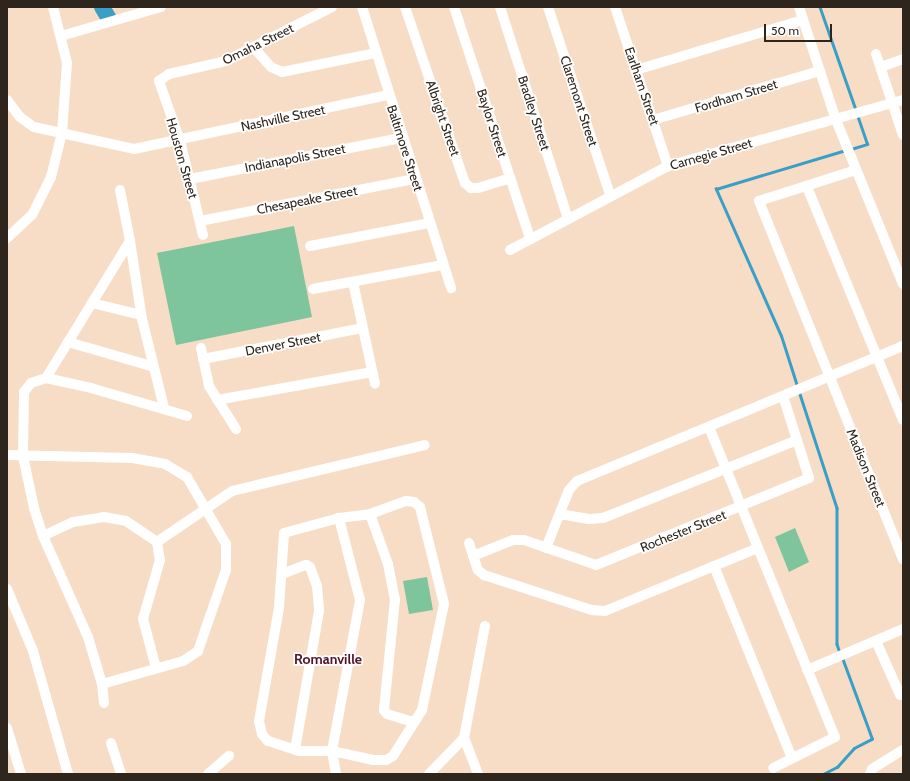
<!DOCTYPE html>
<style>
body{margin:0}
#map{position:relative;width:910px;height:781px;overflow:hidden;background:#f7dcc6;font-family:Cabin,sans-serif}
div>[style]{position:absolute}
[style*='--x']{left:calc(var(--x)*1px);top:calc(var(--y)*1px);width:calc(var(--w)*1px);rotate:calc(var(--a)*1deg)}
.green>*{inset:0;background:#7ec49c}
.stream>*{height:2.5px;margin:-1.25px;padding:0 1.25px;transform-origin:1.25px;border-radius:1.25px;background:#399fc7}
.river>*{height:16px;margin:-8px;padding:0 8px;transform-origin:8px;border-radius:8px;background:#399fc7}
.minor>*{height:10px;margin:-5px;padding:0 5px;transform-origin:5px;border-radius:5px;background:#fff}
span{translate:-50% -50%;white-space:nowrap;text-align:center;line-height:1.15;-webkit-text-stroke:3.5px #fff;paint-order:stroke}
.street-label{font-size:13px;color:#2e251c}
.neighbourhood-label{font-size:14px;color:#571327;font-weight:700}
.frame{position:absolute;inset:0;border:8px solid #2e251c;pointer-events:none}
.scale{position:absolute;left:764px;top:24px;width:68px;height:18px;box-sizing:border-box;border:2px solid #2e251c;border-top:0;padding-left:5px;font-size:12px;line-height:14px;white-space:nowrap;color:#2e251c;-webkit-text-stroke:3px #fff;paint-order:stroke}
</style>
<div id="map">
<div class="green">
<div style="clip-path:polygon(294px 226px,312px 317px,176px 345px,157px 253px)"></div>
<div style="clip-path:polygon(795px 528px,809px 562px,789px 572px,775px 537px)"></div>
<div style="clip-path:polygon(427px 577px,433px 610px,409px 614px,403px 581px)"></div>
</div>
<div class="stream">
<div style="--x:820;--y:7;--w:109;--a:70.7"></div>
<div style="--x:851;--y:149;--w:17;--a:-17"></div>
<div style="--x:867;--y:144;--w:31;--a:-109"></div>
<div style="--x:797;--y:386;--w:52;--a:-107.7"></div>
<div style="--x:781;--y:336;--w:161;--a:-113.9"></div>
<div style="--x:716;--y:189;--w:136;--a:-16.7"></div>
<div style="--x:799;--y:391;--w:123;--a:72"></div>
<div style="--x:837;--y:508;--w:136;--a:90"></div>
<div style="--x:837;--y:644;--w:9;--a:72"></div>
<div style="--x:823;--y:774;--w:16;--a:-27"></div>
<div style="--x:837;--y:767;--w:25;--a:-48"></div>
<div style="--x:854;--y:748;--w:20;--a:-27"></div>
<div style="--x:872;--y:739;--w:86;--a:-110.3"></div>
</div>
<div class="river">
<div style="--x:102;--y:7;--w:12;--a:59"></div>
</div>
<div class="minor">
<div style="--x:362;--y:7;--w:295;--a:72.4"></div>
<div style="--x:405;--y:7;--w:186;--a:71.2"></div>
<div style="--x:465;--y:183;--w:8;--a:40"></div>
<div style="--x:471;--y:188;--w:7;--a:0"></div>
<div style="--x:478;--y:188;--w:34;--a:-17"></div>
<div style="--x:454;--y:7;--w:243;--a:71.8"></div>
<div style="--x:500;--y:7;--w:223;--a:72.2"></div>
<div style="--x:548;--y:7;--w:198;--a:71.7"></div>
<div style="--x:615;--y:7;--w:168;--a:71.6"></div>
<div style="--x:799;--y:7;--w:119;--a:71.9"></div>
<div style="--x:836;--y:120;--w:177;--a:67.8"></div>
<div style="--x:61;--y:36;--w:104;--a:-16.2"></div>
<div style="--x:254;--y:48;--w:25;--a:48"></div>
<div style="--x:271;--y:67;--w:12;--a:24"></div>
<div style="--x:282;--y:72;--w:95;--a:-11.5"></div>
<div style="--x:876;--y:54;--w:85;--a:71.6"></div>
<div style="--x:881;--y:67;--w:23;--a:-20"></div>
<div style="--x:636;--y:70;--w:174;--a:-16.7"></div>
<div style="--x:7;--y:100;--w:21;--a:53"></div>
<div style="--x:20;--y:117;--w:17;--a:36"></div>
<div style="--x:34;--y:127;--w:102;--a:12.4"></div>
<div style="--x:134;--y:149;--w:259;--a:-12"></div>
<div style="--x:653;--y:120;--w:174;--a:-16.4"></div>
<div style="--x:856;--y:170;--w:102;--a:162.3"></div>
<div style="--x:759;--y:201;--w:386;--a:68.1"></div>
<div style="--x:190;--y:179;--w:215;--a:-11"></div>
<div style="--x:807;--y:187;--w:252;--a:67.6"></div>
<div style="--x:120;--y:190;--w:52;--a:78.9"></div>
<div style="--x:200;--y:221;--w:219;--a:-11.1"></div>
<div style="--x:203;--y:235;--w:97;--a:-103.7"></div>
<div style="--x:180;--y:141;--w:64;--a:-109.3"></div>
<div style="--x:159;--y:81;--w:12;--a:-35"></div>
<div style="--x:169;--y:74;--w:58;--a:-12.8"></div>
<div style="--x:226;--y:61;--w:119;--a:-27"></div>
<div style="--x:7;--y:238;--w:34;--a:-43"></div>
<div style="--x:32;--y:215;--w:42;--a:-63.4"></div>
<div style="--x:51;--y:177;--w:45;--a:-76"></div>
<div style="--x:62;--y:133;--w:70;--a:-85.9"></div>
<div style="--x:67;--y:63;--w:58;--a:-104"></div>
<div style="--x:310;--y:246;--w:121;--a:-10.9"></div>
<div style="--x:510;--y:250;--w:179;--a:-28"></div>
<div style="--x:668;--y:166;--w:244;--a:-15.7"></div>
<div style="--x:353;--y:282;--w:104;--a:77.8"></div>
<div style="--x:313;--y:289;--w:132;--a:-10.5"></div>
<div style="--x:92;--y:303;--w:50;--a:13.8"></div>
<div style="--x:68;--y:342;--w:86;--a:16.1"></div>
<div style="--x:201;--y:348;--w:39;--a:78"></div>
<div style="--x:209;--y:386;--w:51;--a:57.9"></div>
<div style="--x:203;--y:359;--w:162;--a:-11"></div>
<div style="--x:46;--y:378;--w:161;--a:-58.5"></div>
<div style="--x:130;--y:241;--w:79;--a:81.3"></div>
<div style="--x:142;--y:319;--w:92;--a:76.1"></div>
<div style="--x:217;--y:400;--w:158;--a:-10.2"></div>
<div style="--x:709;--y:427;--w:335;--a:67.9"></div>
<div style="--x:835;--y:737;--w:69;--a:153.4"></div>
<div style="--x:7;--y:455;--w:125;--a:1.4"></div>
<div style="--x:132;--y:458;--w:34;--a:10"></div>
<div style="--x:165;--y:464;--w:26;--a:31"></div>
<div style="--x:187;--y:477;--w:78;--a:59.8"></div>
<div style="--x:226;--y:544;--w:26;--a:90"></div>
<div style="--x:226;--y:570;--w:86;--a:109.1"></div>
<div style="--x:198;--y:651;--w:18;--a:146"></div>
<div style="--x:183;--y:661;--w:84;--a:164.1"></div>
<div style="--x:406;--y:501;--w:8;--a:7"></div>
<div style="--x:414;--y:502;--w:8;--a:40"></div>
<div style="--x:420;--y:507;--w:100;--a:76.1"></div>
<div style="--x:444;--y:604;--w:108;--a:101.7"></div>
<div style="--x:422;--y:710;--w:54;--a:122.2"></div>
<div style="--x:393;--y:756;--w:8;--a:150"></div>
<div style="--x:386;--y:760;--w:13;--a:180"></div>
<div style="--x:373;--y:760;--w:42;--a:-167.6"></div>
<div style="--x:332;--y:751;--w:33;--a:180"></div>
<div style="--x:299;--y:751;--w:33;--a:-162"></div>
<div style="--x:268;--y:741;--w:9;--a:-131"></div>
<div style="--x:262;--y:734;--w:13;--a:-103"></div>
<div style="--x:259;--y:721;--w:116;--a:-80"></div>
<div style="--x:279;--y:607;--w:74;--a:-86.1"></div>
<div style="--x:284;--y:533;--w:57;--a:-15.3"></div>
<div style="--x:339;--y:518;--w:31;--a:-7"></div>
<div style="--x:370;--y:514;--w:38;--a:-20"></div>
<div style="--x:370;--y:514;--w:53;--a:70.2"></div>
<div style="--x:388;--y:564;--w:36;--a:79"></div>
<div style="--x:395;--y:599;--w:112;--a:95.7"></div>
<div style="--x:384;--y:710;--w:5;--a:53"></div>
<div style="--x:387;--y:714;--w:28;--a:17"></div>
<div style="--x:560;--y:514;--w:29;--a:10"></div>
<div style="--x:589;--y:519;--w:14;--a:-4"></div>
<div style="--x:603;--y:518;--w:209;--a:-21.9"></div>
<div style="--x:43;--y:536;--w:33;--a:-25"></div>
<div style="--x:73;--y:522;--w:31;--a:-9"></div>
<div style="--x:104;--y:517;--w:22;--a:10"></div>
<div style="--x:126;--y:521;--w:37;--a:34"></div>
<div style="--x:157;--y:542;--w:18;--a:81"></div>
<div style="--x:160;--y:560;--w:61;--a:106.1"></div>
<div style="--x:143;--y:619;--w:51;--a:75.1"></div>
<div style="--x:157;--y:542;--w:91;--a:-34.2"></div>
<div style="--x:232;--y:491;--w:198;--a:-13.4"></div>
<div style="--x:469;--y:543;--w:28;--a:72"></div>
<div style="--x:478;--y:570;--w:8;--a:40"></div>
<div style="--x:484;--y:575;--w:114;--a:18"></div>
<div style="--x:592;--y:610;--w:13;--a:4"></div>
<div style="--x:605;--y:611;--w:165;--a:-22.4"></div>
<div style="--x:546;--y:548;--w:62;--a:-68.4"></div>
<div style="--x:569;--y:490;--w:12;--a:-48"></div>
<div style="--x:577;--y:481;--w:353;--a:-22.5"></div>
<div style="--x:473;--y:556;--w:43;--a:-21.8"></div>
<div style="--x:513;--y:540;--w:11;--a:0"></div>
<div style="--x:524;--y:540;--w:76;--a:19.1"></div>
<div style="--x:596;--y:565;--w:230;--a:-22.2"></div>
<div style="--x:809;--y:478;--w:86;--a:-107.6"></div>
<div style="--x:714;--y:566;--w:207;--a:67.9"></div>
<div style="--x:282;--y:574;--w:26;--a:-21"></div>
<div style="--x:306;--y:565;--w:4;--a:27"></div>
<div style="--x:310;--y:567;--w:20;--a:70"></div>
<div style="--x:317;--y:586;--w:25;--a:85"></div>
<div style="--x:319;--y:611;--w:141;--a:99.8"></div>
<div style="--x:7;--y:589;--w:67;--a:67.2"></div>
<div style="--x:33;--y:651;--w:128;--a:74.1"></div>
<div style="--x:876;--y:641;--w:59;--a:66"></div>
<div style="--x:807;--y:670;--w:104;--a:-23.1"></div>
<div style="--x:104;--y:703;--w:19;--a:-96"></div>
<div style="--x:102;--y:684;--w:49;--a:-106.6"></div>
<div style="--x:88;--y:637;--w:111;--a:-114"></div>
<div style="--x:43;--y:536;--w:29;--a:-108"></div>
<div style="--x:34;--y:508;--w:53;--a:-101.9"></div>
<div style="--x:23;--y:456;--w:64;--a:-89.1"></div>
<div style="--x:24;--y:392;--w:11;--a:-52"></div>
<div style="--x:31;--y:383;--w:16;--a:-18"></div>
<div style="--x:46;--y:378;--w:46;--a:12.5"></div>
<div style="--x:91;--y:388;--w:100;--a:16.3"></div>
<div style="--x:7;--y:728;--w:48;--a:73.1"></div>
<div style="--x:111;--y:743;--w:33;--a:72"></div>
<div style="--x:208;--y:774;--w:28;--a:-41"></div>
<div style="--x:336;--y:774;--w:23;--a:-100"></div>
<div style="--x:332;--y:751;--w:154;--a:-79.5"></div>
<div style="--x:360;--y:600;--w:85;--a:-104.4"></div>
<div style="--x:429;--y:774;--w:50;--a:-45.8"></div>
<div style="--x:478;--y:774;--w:39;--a:-111"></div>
<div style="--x:464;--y:738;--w:114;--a:-79.4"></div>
<div style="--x:870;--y:774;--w:5;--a:-68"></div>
<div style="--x:872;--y:769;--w:36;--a:-32"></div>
</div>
<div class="street-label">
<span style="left:258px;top:44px;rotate:-26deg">Omaha Street</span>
<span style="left:642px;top:86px;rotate:71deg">Earlham Street</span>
<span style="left:736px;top:96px;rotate:-17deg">Fordham Street</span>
<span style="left:579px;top:101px;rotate:72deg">Claremont Street</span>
<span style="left:534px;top:113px;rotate:72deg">Bradley Street</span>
<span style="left:283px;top:118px;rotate:-12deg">Nashville Street</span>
<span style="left:443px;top:118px;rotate:71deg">Albright Street</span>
<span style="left:492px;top:123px;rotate:72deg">Baylor Street</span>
<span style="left:405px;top:148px;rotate:72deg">Baltimore Street</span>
<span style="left:711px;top:154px;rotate:-16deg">Carnegie Street</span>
<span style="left:182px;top:158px;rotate:74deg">Houston Street</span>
<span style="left:295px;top:158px;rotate:-11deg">Indianapolis Street</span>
<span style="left:307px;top:200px;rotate:-11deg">Chesapeake Street</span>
<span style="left:283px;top:344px;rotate:-11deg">Denver Street</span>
<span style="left:866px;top:468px;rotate:68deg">Madison Street</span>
<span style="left:683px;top:531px;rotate:-22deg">Rochester Street</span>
</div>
<div class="neighbourhood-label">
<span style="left:328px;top:659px">Romanville</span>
</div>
<div class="frame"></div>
<div class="scale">50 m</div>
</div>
